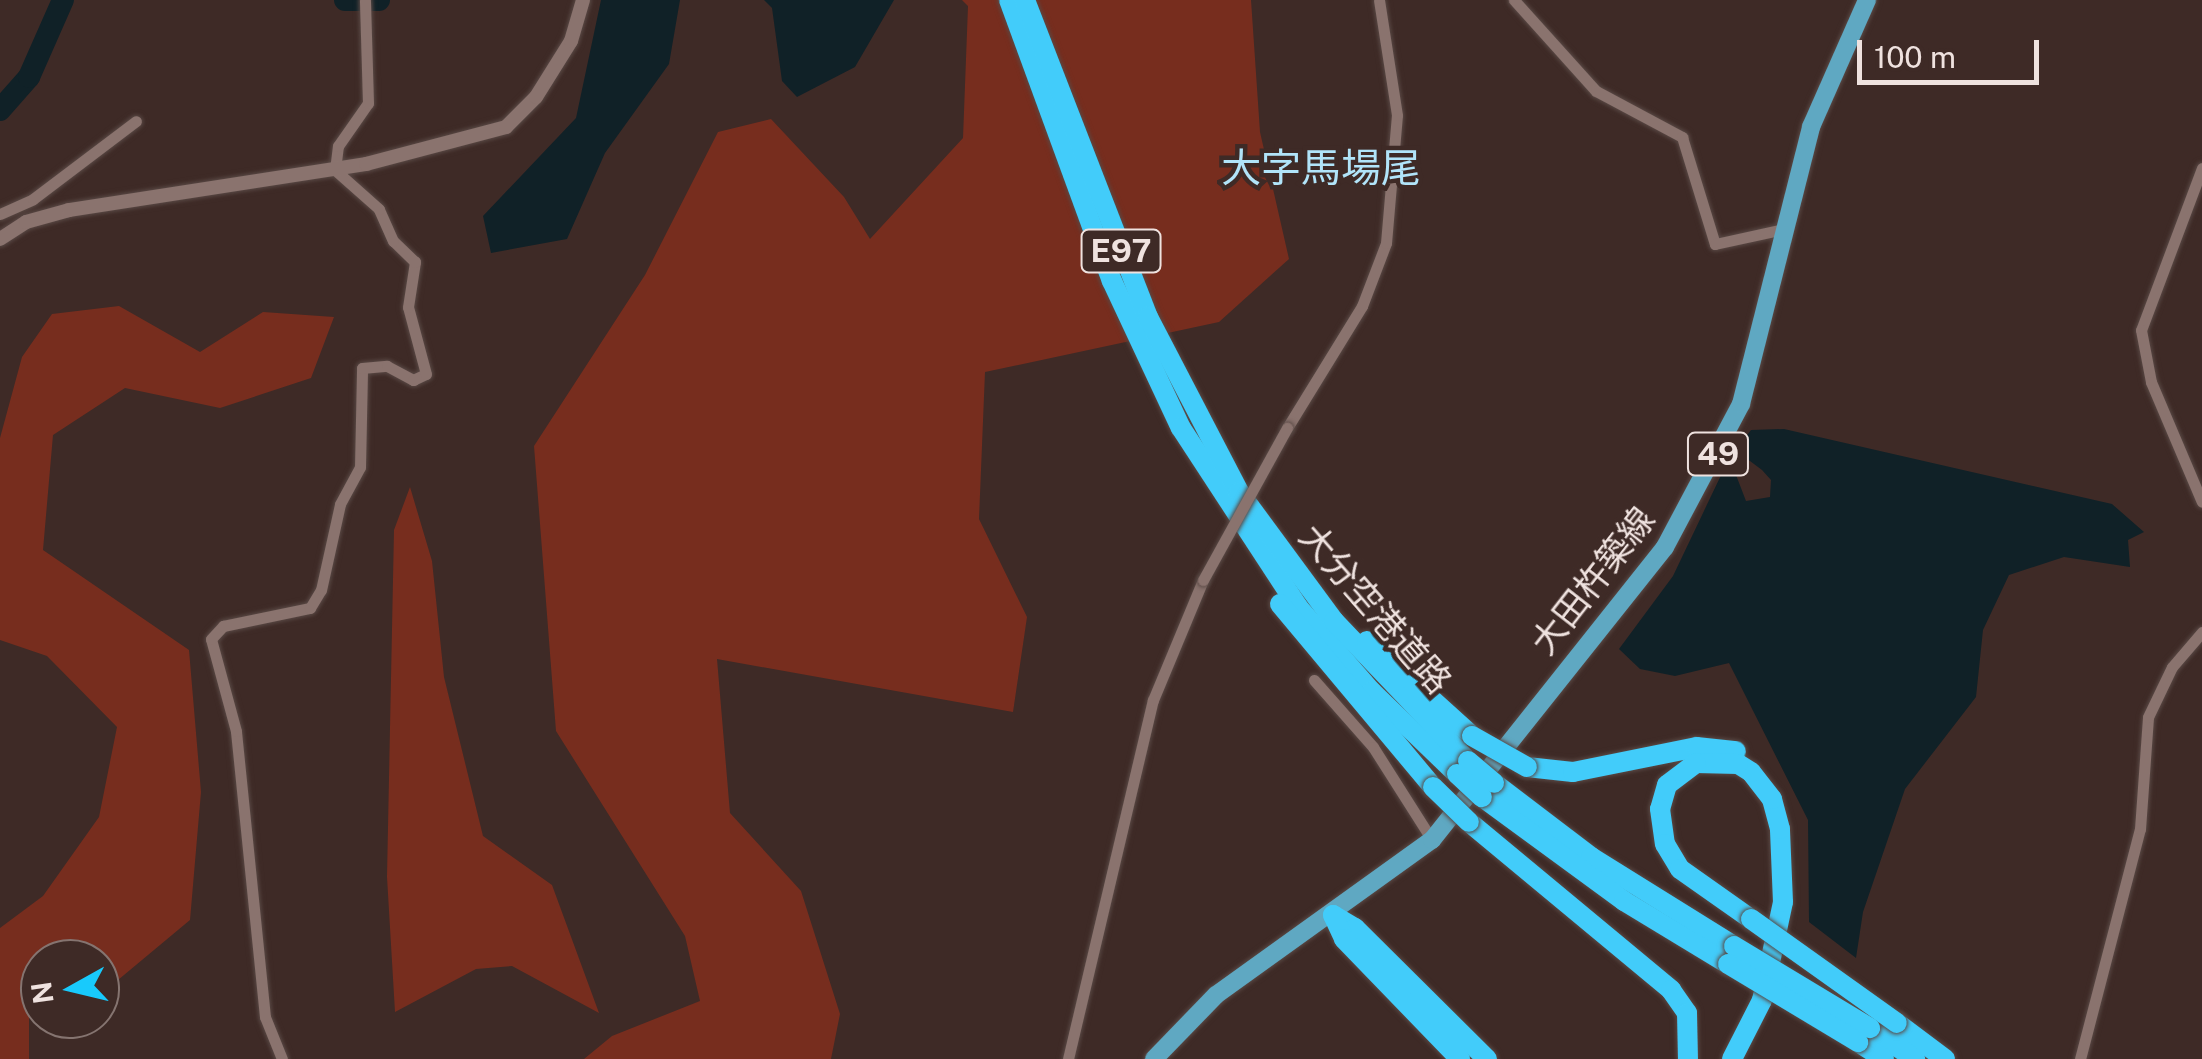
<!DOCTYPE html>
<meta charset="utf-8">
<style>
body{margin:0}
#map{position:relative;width:2202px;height:1059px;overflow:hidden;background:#3e2a26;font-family:"Public Sans","Noto Sans JP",sans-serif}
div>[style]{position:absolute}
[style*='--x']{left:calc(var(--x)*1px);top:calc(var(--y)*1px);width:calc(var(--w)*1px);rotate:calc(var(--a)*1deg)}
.green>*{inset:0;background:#772d1e}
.water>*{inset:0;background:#102127}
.river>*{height:22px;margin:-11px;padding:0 11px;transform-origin:11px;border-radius:11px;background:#102127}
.roads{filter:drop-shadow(0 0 2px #594945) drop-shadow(0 0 2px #594945)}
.minor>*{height:11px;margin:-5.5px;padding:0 5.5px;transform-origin:5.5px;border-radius:5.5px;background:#8a736e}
.tertiary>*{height:14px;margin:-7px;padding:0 7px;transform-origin:7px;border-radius:7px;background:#8a736e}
.primary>*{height:18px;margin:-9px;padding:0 9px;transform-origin:9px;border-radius:9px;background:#5fa8c2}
.motorway>*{height:20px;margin:-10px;padding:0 10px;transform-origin:10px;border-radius:10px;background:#42ccfa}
.bridges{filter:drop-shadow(0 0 2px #594945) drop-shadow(0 0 2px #594945)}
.minor-bridge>*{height:11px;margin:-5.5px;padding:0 5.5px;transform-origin:5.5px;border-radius:5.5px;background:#8a736e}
.motorway-bridge>*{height:20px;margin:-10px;padding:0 10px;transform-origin:10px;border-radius:10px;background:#42ccfa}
span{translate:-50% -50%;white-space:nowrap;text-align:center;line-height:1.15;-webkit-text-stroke:9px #3e2a26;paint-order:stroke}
.shield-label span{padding:2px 8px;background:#3e2a26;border:2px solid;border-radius:8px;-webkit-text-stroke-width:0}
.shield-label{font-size:32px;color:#efe2df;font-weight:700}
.street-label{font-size:35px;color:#efe2df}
.quarter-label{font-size:40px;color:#b1e4f9}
.north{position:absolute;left:20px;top:939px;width:100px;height:100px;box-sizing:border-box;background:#3e2a26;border:2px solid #857470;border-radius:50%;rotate:262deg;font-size:28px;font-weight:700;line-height:40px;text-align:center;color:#efe2df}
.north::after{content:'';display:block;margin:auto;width:35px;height:45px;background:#18cafc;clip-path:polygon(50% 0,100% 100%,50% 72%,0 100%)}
.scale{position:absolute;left:1857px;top:40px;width:182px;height:45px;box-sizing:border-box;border:5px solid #efe2df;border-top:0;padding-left:12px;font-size:30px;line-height:35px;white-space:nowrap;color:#efe2df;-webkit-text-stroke:8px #3e2a26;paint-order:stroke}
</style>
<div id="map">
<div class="green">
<div style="clip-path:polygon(962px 0,1251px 0,1260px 132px,1289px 259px,1219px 322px,985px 372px,979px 519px,1027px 617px,1013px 712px,717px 659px,730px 813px,801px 891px,840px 1014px,831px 1059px,584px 1059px,612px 1036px,700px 1001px,685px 936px,556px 731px,534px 446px,645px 275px,718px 132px,771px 119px,844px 197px,870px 239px,963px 138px,968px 6px)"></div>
<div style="clip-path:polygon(119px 306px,200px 352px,263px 312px,334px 317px,311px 378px,220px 408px,125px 388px,53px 435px,43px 550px,189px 650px,201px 792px,190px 920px,100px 995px,100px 959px,40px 959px,40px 1014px,29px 1018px,29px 1059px,0 1059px,0 928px,43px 896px,99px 817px,117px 727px,47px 656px,0 640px,0 438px,22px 357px,52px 314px)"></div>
<div style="clip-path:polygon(410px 487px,432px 561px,444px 677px,483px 836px,552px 885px,599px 1013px,512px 966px,476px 969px,395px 1012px,387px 877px,394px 530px)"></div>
</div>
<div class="water">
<div style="clip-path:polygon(601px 0,680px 0,669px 64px,605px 153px,567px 239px,491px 253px,483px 216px,576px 118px)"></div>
<div style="clip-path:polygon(764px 0,894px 0,855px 67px,797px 97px,782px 81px,772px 8px)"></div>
<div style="clip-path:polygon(1784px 429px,2112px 504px,2144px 532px,2128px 540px,2130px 567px,2064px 557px,2009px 575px,1983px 630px,1976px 697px,1905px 789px,1863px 912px,1856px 958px,1809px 922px,1808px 820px,1729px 663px,1675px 676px,1640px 669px,1619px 649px,1673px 576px,1723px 471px,1736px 475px,1746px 501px,1770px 497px,1771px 480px,1762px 470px,1746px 458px,1727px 462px,1751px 430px)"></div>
</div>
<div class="river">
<div style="--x:345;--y:0;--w:34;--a:0"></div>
<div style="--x:0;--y:110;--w:44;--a:-48.7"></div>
<div style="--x:29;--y:77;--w:84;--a:-66.2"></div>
</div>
<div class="roads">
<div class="minor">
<div style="--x:1514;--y:0;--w:122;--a:48"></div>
<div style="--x:1596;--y:91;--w:98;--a:28.1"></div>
<div style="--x:1682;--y:137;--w:112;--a:72.9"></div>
<div style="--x:1715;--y:244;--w:71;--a:-12.3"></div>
<div style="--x:2202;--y:168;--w:173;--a:110.6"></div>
<div style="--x:2141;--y:330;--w:53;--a:79.1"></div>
<div style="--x:2151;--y:382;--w:130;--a:67"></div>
<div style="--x:0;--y:214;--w:36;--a:-24"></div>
<div style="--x:33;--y:199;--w:129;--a:-37.1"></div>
<div style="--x:1287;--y:428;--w:143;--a:-58.4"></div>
<div style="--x:1362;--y:306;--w:67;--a:-69.1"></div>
<div style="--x:1386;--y:243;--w:128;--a:-85.1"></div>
<div style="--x:1397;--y:115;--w:116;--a:-98.9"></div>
<div style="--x:1314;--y:680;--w:89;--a:48.6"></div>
<div style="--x:1373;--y:747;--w:110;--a:57.6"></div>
<div style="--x:282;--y:1059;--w:45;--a:-112"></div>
<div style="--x:265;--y:1017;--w:287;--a:-95.8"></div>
<div style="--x:236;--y:731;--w:95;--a:-105.2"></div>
<div style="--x:211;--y:639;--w:18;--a:-47"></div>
<div style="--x:223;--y:626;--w:89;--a:-11.7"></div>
<div style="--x:310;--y:608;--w:21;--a:-59"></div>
<div style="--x:321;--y:590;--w:88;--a:-77.5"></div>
<div style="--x:340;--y:504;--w:42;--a:-61.6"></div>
<div style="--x:360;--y:467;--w:99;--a:-88.8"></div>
<div style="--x:362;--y:368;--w:25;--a:-5"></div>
<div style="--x:387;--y:366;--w:30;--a:28"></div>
<div style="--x:413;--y:380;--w:14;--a:-25"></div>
<div style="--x:426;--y:374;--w:69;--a:-105"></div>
<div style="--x:408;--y:307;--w:46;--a:-81.2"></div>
<div style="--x:415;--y:262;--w:30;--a:-136"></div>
<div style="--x:393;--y:241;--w:35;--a:-114"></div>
<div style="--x:379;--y:209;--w:59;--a:-138.4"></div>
<div style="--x:335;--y:170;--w:24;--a:-83"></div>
<div style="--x:338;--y:146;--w:52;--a:-55.1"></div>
<div style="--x:368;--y:103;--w:103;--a:-91.7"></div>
<div style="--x:1068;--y:1059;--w:369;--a:-76.7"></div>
<div style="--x:1153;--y:700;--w:130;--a:-67.4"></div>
<div style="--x:2080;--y:1059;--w:238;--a:-75.4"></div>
<div style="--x:2140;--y:829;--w:112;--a:-85.9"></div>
<div style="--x:2148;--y:717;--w:55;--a:-64.4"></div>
<div style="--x:2172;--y:667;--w:46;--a:-49.4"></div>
</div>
<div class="tertiary">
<div style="--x:0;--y:239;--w:31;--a:-33"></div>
<div style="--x:26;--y:222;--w:45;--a:-15.6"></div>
<div style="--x:69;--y:210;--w:301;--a:-8.8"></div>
<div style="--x:366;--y:164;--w:145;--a:-14.8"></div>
<div style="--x:506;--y:127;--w:42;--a:-45"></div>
<div style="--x:536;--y:97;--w:66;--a:-58"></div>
<div style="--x:571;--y:41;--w:43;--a:-73.7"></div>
</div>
<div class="primary">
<div style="--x:1154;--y:1059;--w:89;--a:-45.9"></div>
<div style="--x:1216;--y:995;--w:266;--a:-35.7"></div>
<div style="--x:1432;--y:840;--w:374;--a:-51.5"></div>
<div style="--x:1665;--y:547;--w:162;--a:-62"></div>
<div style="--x:1741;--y:404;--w:286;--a:-75.8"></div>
<div style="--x:1811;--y:127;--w:139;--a:-66.2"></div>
</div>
<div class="motorway">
<div style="--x:1009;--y:0;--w:299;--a:69.9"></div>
<div style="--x:1112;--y:281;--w:162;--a:64.9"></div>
<div style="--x:1181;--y:428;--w:214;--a:56.8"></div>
<div style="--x:1298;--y:607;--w:113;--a:49"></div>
<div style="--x:1372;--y:692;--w:118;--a:44"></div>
<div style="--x:1025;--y:0;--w:340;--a:68.8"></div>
<div style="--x:1148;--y:317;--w:197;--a:62.5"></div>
<div style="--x:1239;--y:492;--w:160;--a:53.6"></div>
<div style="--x:1334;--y:621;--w:194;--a:46.3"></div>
<div style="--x:1280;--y:604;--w:239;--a:50.1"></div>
<div style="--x:1367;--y:641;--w:142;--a:42.1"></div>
<div style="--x:1527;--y:767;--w:46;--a:6.2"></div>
<div style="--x:1573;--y:772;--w:126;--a:-11.4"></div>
<div style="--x:1697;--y:747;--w:39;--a:6"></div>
<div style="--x:1494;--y:783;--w:122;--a:37.3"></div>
<div style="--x:1591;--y:857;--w:168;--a:31.9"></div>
<div style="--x:1482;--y:797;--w:176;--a:36.2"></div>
<div style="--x:1624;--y:901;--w:122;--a:31.2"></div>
<div style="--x:1469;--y:822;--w:263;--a:39.7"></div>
<div style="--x:1671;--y:990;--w:28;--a:55"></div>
<div style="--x:1687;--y:1013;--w:46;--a:88.8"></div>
<div style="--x:1333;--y:915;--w:26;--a:31"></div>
<div style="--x:1355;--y:928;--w:186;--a:44.8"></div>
<div style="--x:1333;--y:915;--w:26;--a:65"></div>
<div style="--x:1344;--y:939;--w:167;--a:46"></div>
<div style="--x:1897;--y:1023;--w:60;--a:36.9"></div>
<div style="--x:1870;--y:1028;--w:55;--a:34.6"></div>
<div style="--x:1858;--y:1042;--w:31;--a:33"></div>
<div style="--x:1732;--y:1059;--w:66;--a:-63"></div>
<div style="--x:1762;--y:1000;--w:100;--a:-77.9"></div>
<div style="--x:1783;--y:902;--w:73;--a:-92.4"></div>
<div style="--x:1780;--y:829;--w:31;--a:-105"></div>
<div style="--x:1772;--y:799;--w:34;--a:-128"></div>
<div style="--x:1751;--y:772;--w:15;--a:-148"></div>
<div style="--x:1738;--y:764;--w:42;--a:-178.6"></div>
<div style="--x:1696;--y:763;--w:36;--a:143"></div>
<div style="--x:1667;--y:785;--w:25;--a:106"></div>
<div style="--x:1660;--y:809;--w:35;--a:82"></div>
<div style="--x:1665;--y:844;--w:29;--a:59"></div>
<div style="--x:1680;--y:869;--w:87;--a:35.2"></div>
</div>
</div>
<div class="bridges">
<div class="minor-bridge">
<div style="--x:1203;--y:580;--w:174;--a:-61.1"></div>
</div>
<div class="motorway-bridge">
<div style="--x:1472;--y:736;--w:63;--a:29.4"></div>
<div style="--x:1468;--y:761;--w:34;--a:40"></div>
<div style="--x:1457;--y:774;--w:34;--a:43"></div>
<div style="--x:1433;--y:787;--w:50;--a:44.2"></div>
<div style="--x:1751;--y:919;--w:179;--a:35.5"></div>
<div style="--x:1734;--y:946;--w:159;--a:31.1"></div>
<div style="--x:1728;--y:964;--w:152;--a:31"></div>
</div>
</div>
<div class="shield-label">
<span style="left:1121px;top:251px">E97</span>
<span style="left:1718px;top:454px">49</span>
</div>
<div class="street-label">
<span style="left:1593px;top:581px;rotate:-52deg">大田杵築線</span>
<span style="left:1375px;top:609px;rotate:49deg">大分空港道路</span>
</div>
<div class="quarter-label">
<span style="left:1321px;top:168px">大字馬場尾</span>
</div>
<div class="north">N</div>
<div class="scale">100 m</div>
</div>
